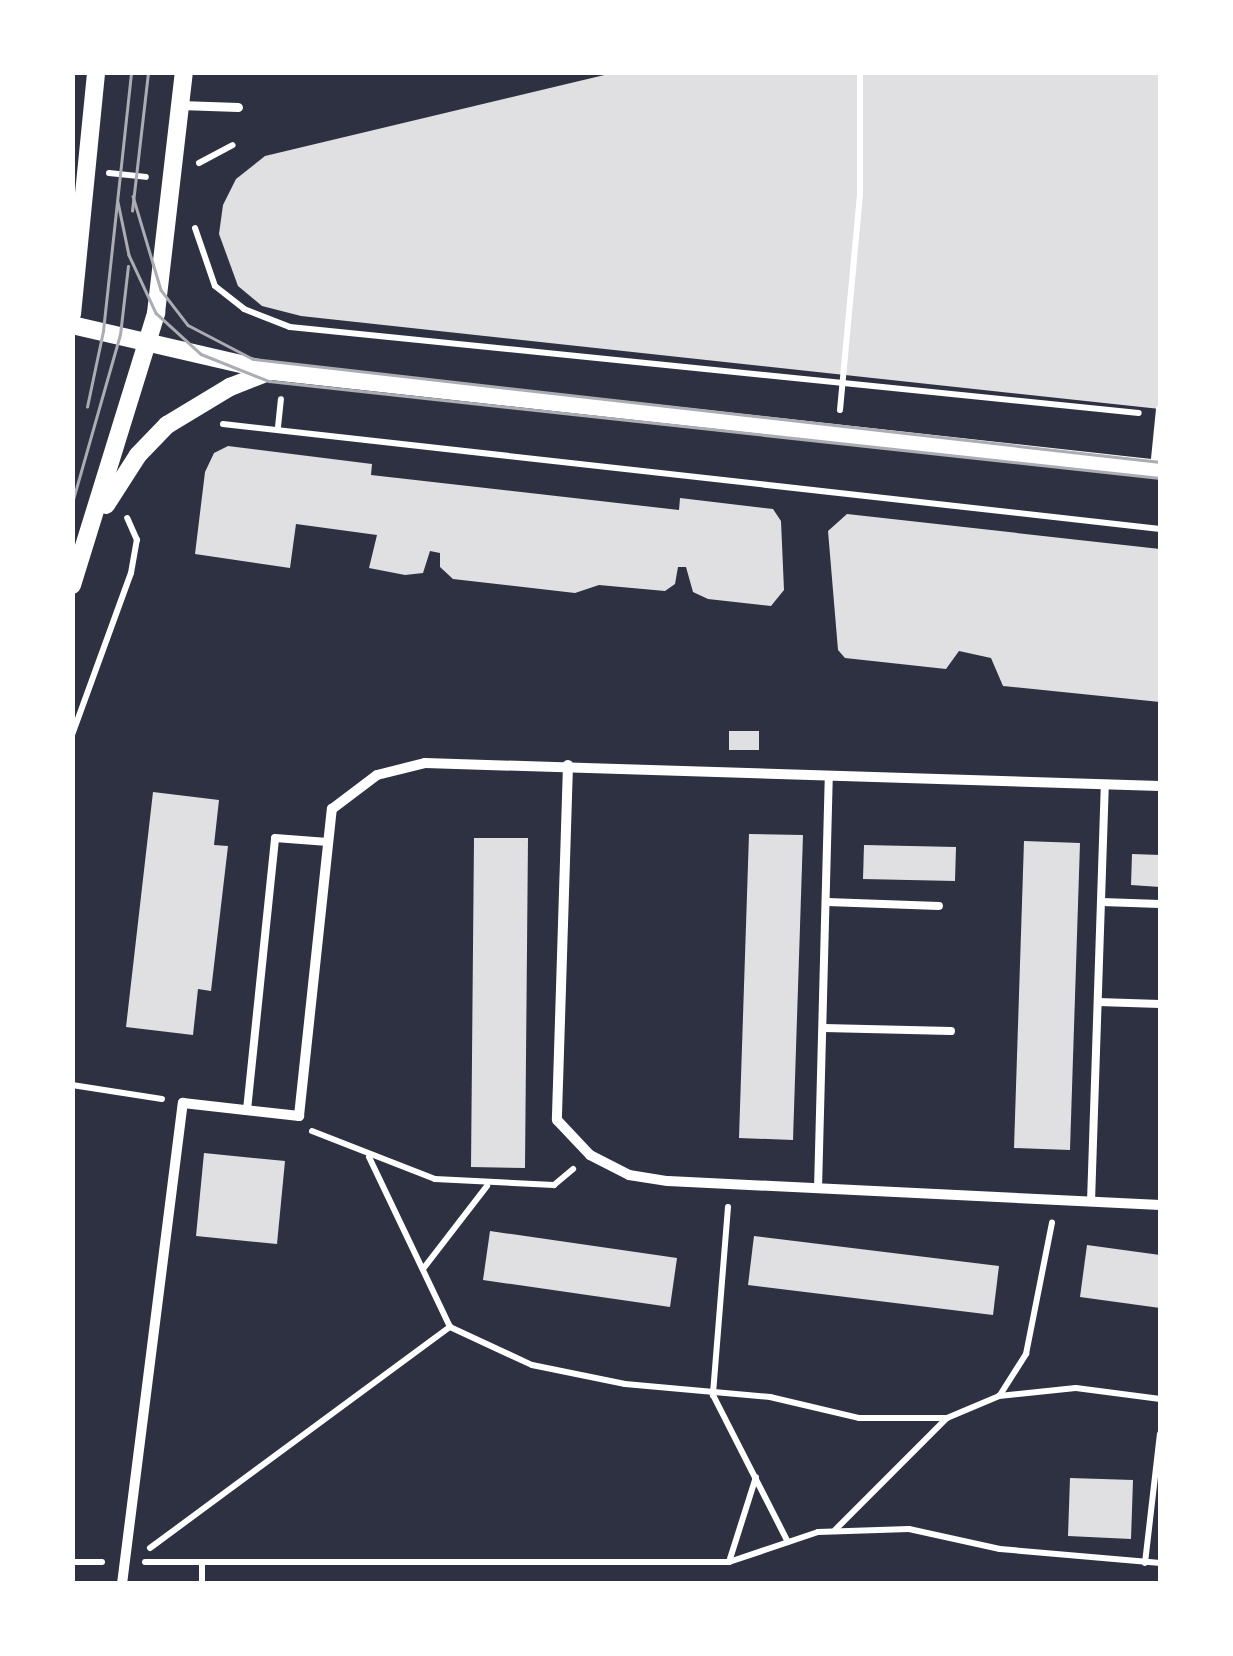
<!DOCTYPE html>
<style>
body{margin:0}
#map{position:relative;width:1233px;height:1656px;overflow:hidden;background:#2d3142;font-family:"Roboto Serif",serif}
div>[style]{position:absolute}
[style*='--x']{left:calc(var(--x)*1px);top:calc(var(--y)*1px);width:calc(var(--w)*1px);rotate:calc(var(--a)*1deg)}
.building>*{inset:0;background:#e0e0e3}
.path>*{height:6px;margin:-3px;padding:0 3px;transform-origin:3px;border-radius:3px;background:#fff}
.service>*{height:8px;margin:-4px;padding:0 4px;transform-origin:4px;border-radius:4px;background:#fff}
.pedestrian>*{height:9px;margin:-4.5px;padding:0 4.5px;transform-origin:4.5px;border-radius:4.5px;background:#fff}
.minor>*{height:10px;margin:-5px;padding:0 5px;transform-origin:5px;border-radius:5px;background:#fff}
.tertiary>*{height:18px;margin:-9px;padding:0 9px;transform-origin:9px;border-radius:9px;background:#fff}
.tram>*{height:2.5px;margin:-1.25px;padding:0 1.25px;transform-origin:1.25px;border-radius:1.25px;background:#abadb3}
span{translate:-50% -50%;white-space:nowrap;text-align:center;line-height:1.15;-webkit-text-stroke:10px #fff;paint-order:stroke}
.frame{position:absolute;inset:0;border:75px solid #fff;pointer-events:none}
</style>
<div id="map">
<div class="building">
<div style="clip-path:polygon(617px 72px,1160px 72px,1160px 409px,301px 316px,262px 306px,238px 286px,219px 234px,223px 205px,236px 179px,265px 156px)"></div>
<div style="clip-path:polygon(228px 446px,372px 464px,371px 475px,679px 510px,680px 498px,773px 509px,781px 521px,784px 590px,771px 606px,708px 599px,693px 592px,686px 567px,678px 567px,675px 584px,665px 591px,599px 585px,575px 593px,453px 579px,440px 567px,440px 553px,430px 551px,423px 573px,405px 575px,369px 568px,377px 535px,296px 524px,290px 568px,195px 554px,205px 472px,214px 453px)"></div>
<div style="clip-path:polygon(847px 514px,1160px 549px,1160px 702px,1003px 686px,991px 658px,959px 651px,946px 669px,845px 658px,838px 650px,828px 531px)"></div>
<div style="clip-path:polygon(729px 731px,759px 731px,759px 750px,729px 750px)"></div>
<div style="clip-path:polygon(153px 792px,219px 800px,214px 845px,228px 846px,211px 991px,198px 989px,193px 1035px,126px 1027px)"></div>
<div style="clip-path:polygon(749px 834px,803px 835px,793px 1140px,739px 1138px)"></div>
<div style="clip-path:polygon(474px 838px,528px 838px,525px 1168px,471px 1167px)"></div>
<div style="clip-path:polygon(1024px 841px,1080px 843px,1070px 1150px,1014px 1148px)"></div>
<div style="clip-path:polygon(864px 845px,956px 847px,955px 881px,863px 879px)"></div>
<div style="clip-path:polygon(1132px 854px,1160px 855px,1160px 887px,1131px 885px)"></div>
<div style="clip-path:polygon(204px 1153px,285px 1161px,277px 1244px,196px 1236px)"></div>
<div style="clip-path:polygon(490px 1231px,677px 1258px,670px 1307px,483px 1280px)"></div>
<div style="clip-path:polygon(754px 1236px,999px 1266px,993px 1315px,748px 1285px)"></div>
<div style="clip-path:polygon(1087px 1245px,1160px 1255px,1160px 1308px,1080px 1297px)"></div>
<div style="clip-path:polygon(1070px 1478px,1133px 1480px,1131px 1539px,1068px 1536px)"></div>
</div>
<div class="path">
<div style="--x:199;--y:163;--w:38;--a:-28"></div>
<div style="--x:109;--y:173;--w:37;--a:6"></div>
<div style="--x:195;--y:228;--w:61;--a:71"></div>
<div style="--x:215;--y:286;--w:37;--a:38"></div>
<div style="--x:244;--y:309;--w:49;--a:21.4"></div>
<div style="--x:290;--y:327;--w:853;--a:5.78"></div>
<div style="--x:840;--y:410;--w:217;--a:-84.7"></div>
<div style="--x:860;--y:194;--w:122;--a:-90"></div>
<div style="--x:223;--y:424;--w:943;--a:6.39"></div>
<div style="--x:278;--y:427;--w:28;--a:-84"></div>
<div style="--x:72;--y:735;--w:172;--a:-70"></div>
<div style="--x:131;--y:573;--w:34;--a:-80"></div>
<div style="--x:137;--y:540;--w:24;--a:-114"></div>
<div style="--x:72;--y:1085;--w:91;--a:8.8"></div>
<div style="--x:312;--y:1131;--w:132;--a:21.3"></div>
<div style="--x:435;--y:1179;--w:119;--a:2.9"></div>
<div style="--x:554;--y:1185;--w:25;--a:-40"></div>
<div style="--x:369;--y:1157;--w:188;--a:64.5"></div>
<div style="--x:728;--y:1207;--w:189;--a:94.6"></div>
<div style="--x:713;--y:1395;--w:165;--a:63"></div>
<div style="--x:423;--y:1269;--w:105;--a:-52.4"></div>
<div style="--x:1000;--y:1395;--w:49;--a:-57.6"></div>
<div style="--x:1026;--y:1354;--w:134;--a:-78.8"></div>
<div style="--x:835;--y:1530;--w:157;--a:-45"></div>
<div style="--x:150;--y:1548;--w:373;--a:-36.4"></div>
<div style="--x:450;--y:1327;--w:90;--a:24.9"></div>
<div style="--x:532;--y:1365;--w:95;--a:11.5"></div>
<div style="--x:625;--y:1384;--w:146;--a:5.1"></div>
<div style="--x:770;--y:1397;--w:91;--a:13.3"></div>
<div style="--x:859;--y:1418;--w:88;--a:0"></div>
<div style="--x:947;--y:1418;--w:56;--a:-22.9"></div>
<div style="--x:999;--y:1396;--w:77;--a:-5.9"></div>
<div style="--x:1076;--y:1388;--w:85;--a:7.5"></div>
<div style="--x:72;--y:1562;--w:30;--a:0"></div>
<div style="--x:145;--y:1562;--w:584;--a:0"></div>
<div style="--x:729;--y:1562;--w:94;--a:-18.6"></div>
<div style="--x:818;--y:1532;--w:91;--a:-1.9"></div>
<div style="--x:909;--y:1529;--w:93;--a:12.4"></div>
<div style="--x:1000;--y:1549;--w:161;--a:5"></div>
<div style="--x:729;--y:1562;--w:89;--a:-72.4"></div>
<div style="--x:1145;--y:1563;--w:130;--a:-83.4"></div>
<div style="--x:202;--y:1584;--w:22;--a:-90"></div>
</div>
<div class="service">
<div style="--x:1154;--y:469;--w:60;--a:-84.3"></div>
<div style="--x:827;--y:902;--w:112;--a:2"></div>
<div style="--x:1102;--y:902;--w:58;--a:2"></div>
<div style="--x:1098;--y:1002;--w:62;--a:1.8"></div>
<div style="--x:824;--y:1028;--w:127;--a:1.4"></div>
<div style="--x:247;--y:1110;--w:273;--a:-84.1"></div>
<div style="--x:275;--y:838;--w:53;--a:4.3"></div>
<div style="--x:818;--y:1189;--w:414;--a:-88.5"></div>
<div style="--x:1091;--y:1202;--w:418;--a:-88.1"></div>
</div>
<div class="pedestrian">
<div style="--x:180;--y:105;--w:58;--a:2"></div>
</div>
<div class="minor">
<div style="--x:568;--y:765;--w:355;--a:91.8"></div>
<div style="--x:557;--y:1120;--w:48;--a:46.7"></div>
<div style="--x:590;--y:1155;--w:44;--a:27.1"></div>
<div style="--x:629;--y:1175;--w:39;--a:9"></div>
<div style="--x:668;--y:1181;--w:493;--a:2.8"></div>
<div style="--x:122;--y:1584;--w:485;--a:-82.8"></div>
<div style="--x:183;--y:1103;--w:117;--a:6.4"></div>
<div style="--x:299;--y:1116;--w:309;--a:-83.9"></div>
<div style="--x:332;--y:809;--w:56;--a:-37.1"></div>
<div style="--x:377;--y:775;--w:49;--a:-14"></div>
<div style="--x:425;--y:763;--w:735;--a:1.79"></div>
</div>
<div class="tertiary">
<div style="--x:72;--y:314;--w:243;--a:-84.3"></div>
<div style="--x:72;--y:325;--w:205;--a:13"></div>
<div style="--x:272;--y:371;--w:893;--a:6.3"></div>
<div style="--x:106;--y:505;--w:59;--a:-57.4"></div>
<div style="--x:138;--y:455;--w:42;--a:-46"></div>
<div style="--x:167;--y:425;--w:74;--a:-31.1"></div>
<div style="--x:230;--y:387;--w:44;--a:-21.3"></div>
<div style="--x:72;--y:585;--w:285;--a:-72.8"></div>
<div style="--x:156;--y:313;--w:243;--a:-83.4"></div>
</div>
<div class="tram">
<div style="--x:133;--y:196;--w:98;--a:73.4"></div>
<div style="--x:161;--y:290;--w:44;--a:52.4"></div>
<div style="--x:188;--y:325;--w:73;--a:27.6"></div>
<div style="--x:253;--y:359;--w:913;--a:6.48"></div>
<div style="--x:118;--y:202;--w:54;--a:78.3"></div>
<div style="--x:129;--y:255;--w:64;--a:65"></div>
<div style="--x:156;--y:313;--w:61;--a:42.3"></div>
<div style="--x:201;--y:354;--w:73;--a:21.7"></div>
<div style="--x:269;--y:381;--w:896;--a:6.21"></div>
<div style="--x:132;--y:211;--w:140;--a:-83.4"></div>
<div style="--x:87;--y:407;--w:78;--a:-78.1"></div>
<div style="--x:103;--y:331;--w:261;--a:-83.8"></div>
<div style="--x:72;--y:503;--w:175;--a:-74.1"></div>
<div style="--x:120;--y:335;--w:69;--a:-83.4"></div>
</div>
<div class="frame"></div>
</div>
